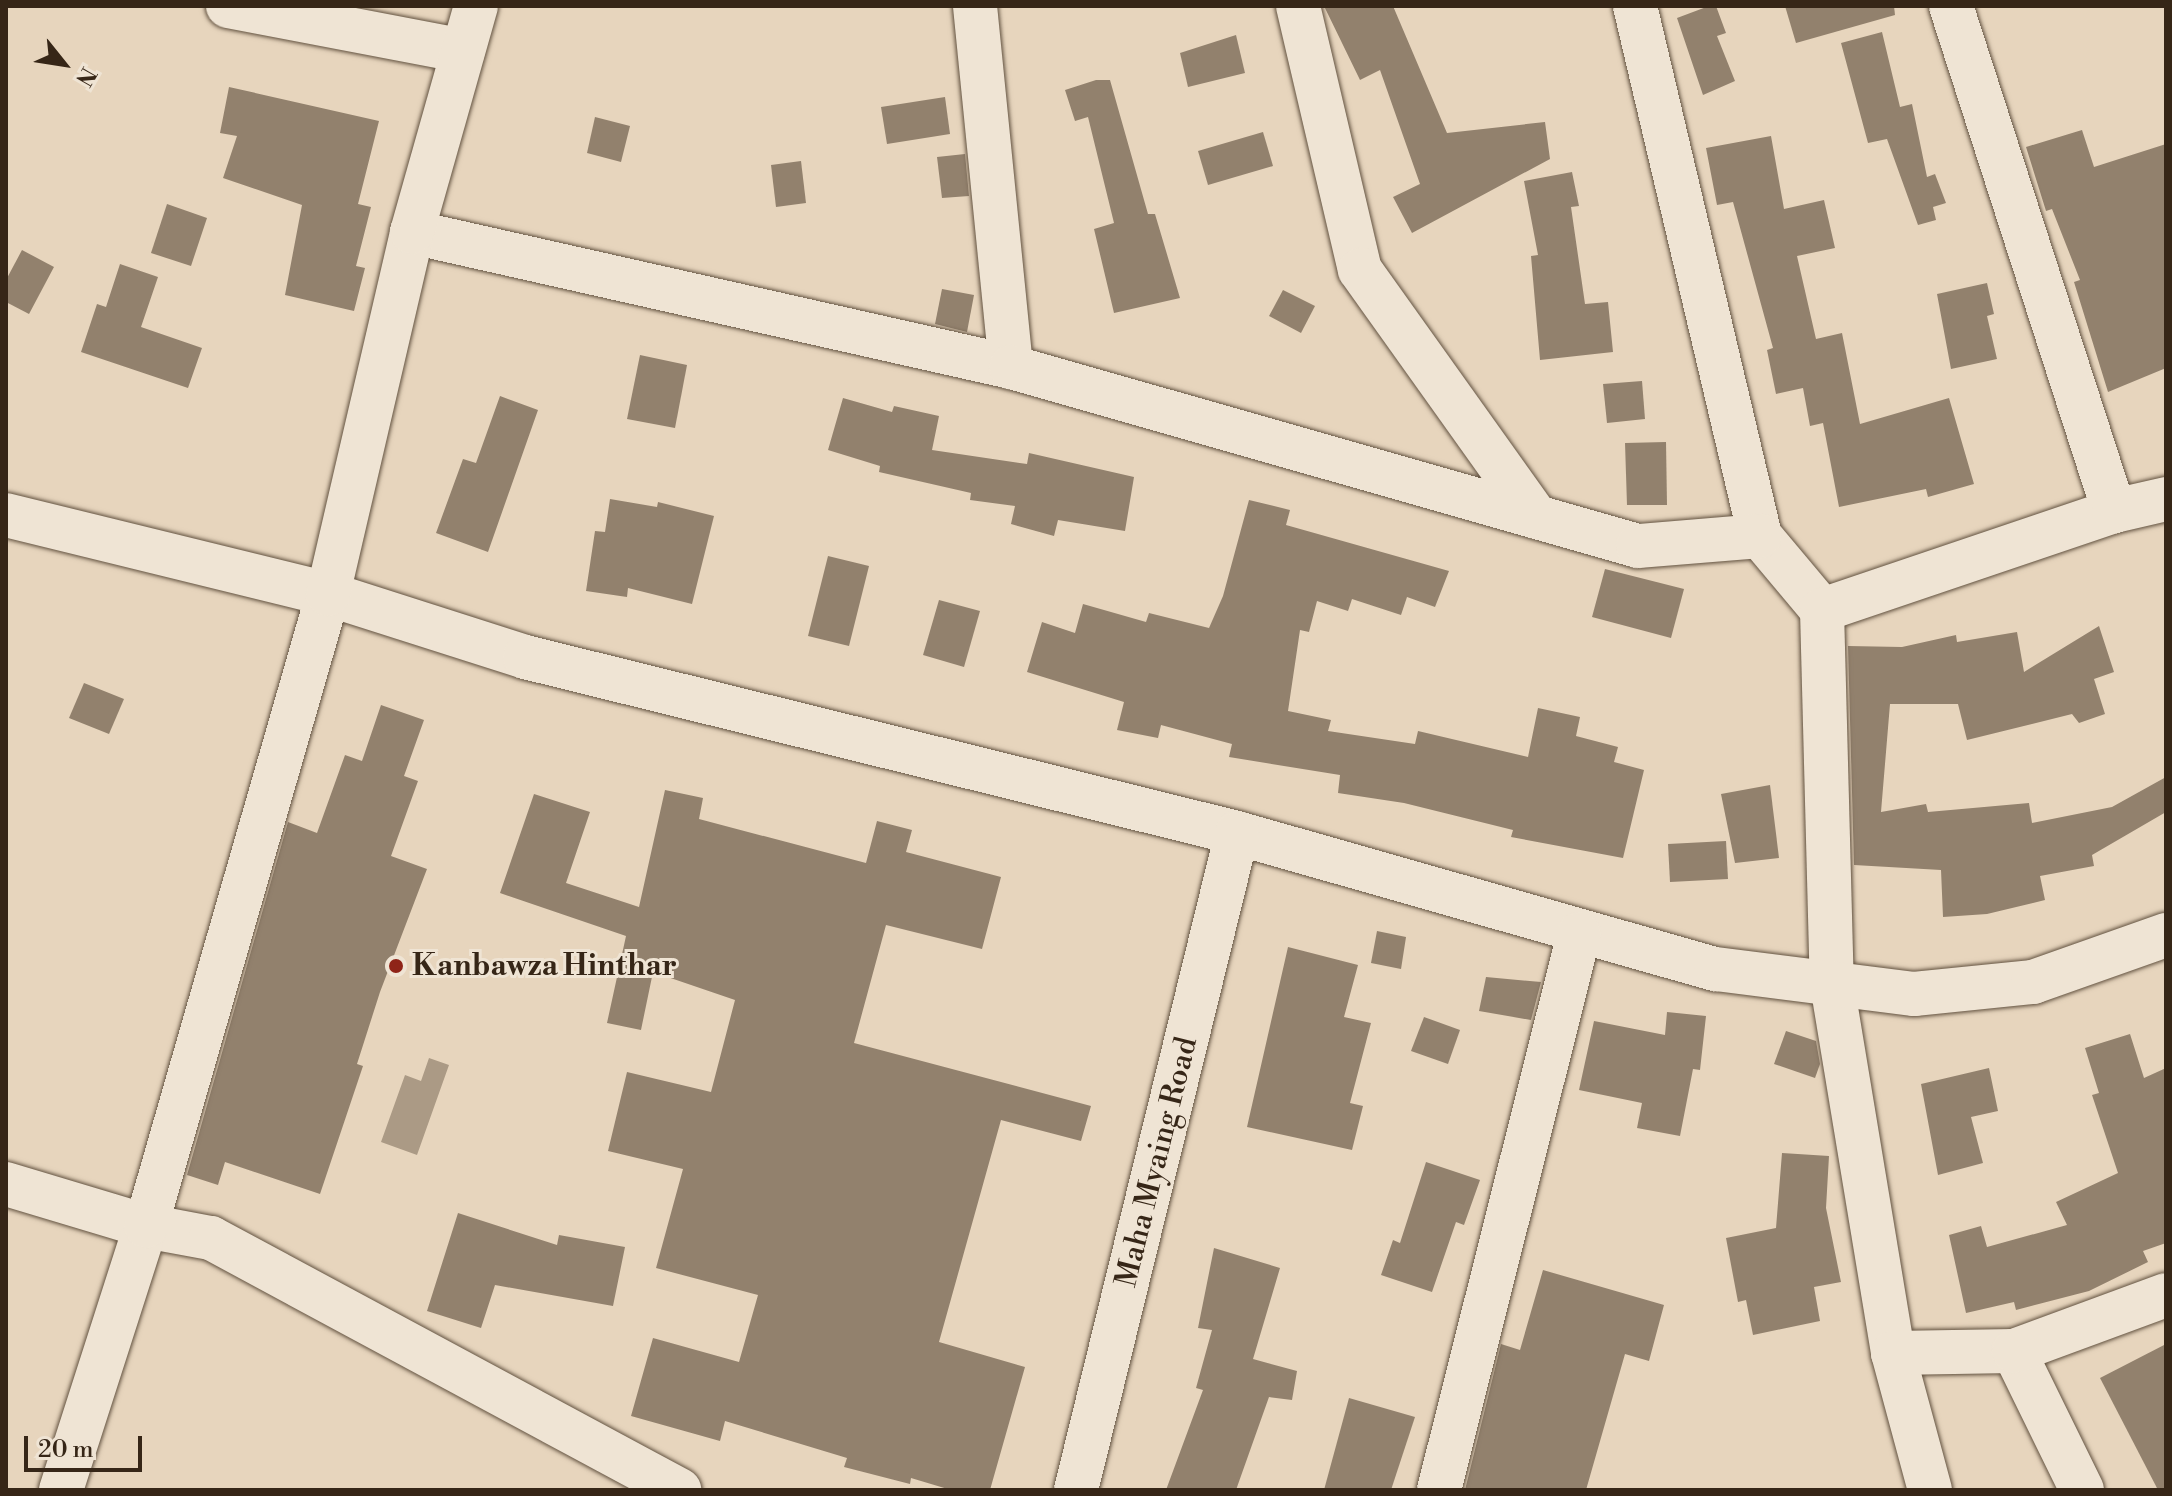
<!DOCTYPE html>
<style>
body{margin:0}
#map{position:relative;width:2172px;height:1496px;overflow:hidden;background:#e7d5bd;font-family:"Libre Bodoni",serif}
div>[style]{position:absolute}
[style*='--x']{left:calc(var(--x)*1px);top:calc(var(--y)*1px);width:calc(var(--w)*1px);rotate:calc(var(--a)*1deg)}
.water>*{inset:0;background:#ab9a85}
.building>*{inset:0;background:#92816d}
.roads{filter:drop-shadow(0 0 2px #625240) drop-shadow(0 0 2px #625240)}
.minor>*{height:44px;margin:-22px;padding:0 22px;transform-origin:22px;border-radius:22px;background:#efe4d4}
.dots>*{width:22px;height:22px;translate:-50% -50%;box-sizing:border-box;border:4px solid #efe4d4;border-radius:50%}
span{translate:-50% -50%;white-space:nowrap;text-align:center;line-height:1.15;-webkit-text-stroke:6px #efe4d4;paint-order:stroke}
.poi-label{font-size:30px;color:#362617;font-weight:700}
.left{translate:0 -50%;text-align:left}
.street-label{font-size:30px;color:#362617}
.frame{position:absolute;inset:0;border:8px solid #362617;pointer-events:none}
.north{position:absolute;left:24px;top:24px;width:80px;height:80px;-webkit-text-stroke:6px #efe4d4;paint-order:stroke;rotate:120deg;font-size:22px;font-weight:700;line-height:32px;text-align:center;color:#362617}
.north::after{content:'';display:block;margin:auto;width:28px;height:36px;background:#362617;clip-path:polygon(50% 0,100% 100%,50% 72%,0 100%)}
.scale{position:absolute;left:24px;top:1436px;width:118px;height:36px;box-sizing:border-box;border:4px solid #362617;border-top:0;padding-left:10px;font-size:24px;line-height:28px;white-space:nowrap;color:#362617;-webkit-text-stroke:6px #efe4d4;paint-order:stroke}
</style>
<div id="map">
<div class="water">
<div style="clip-path:polygon(429px 1058px,449px 1065px,417px 1155px,381px 1142px,405px 1075px,421px 1081px)"></div>
</div>
<div class="building">
<div style="clip-path:polygon(1324px 6px,1393px 6px,1447px 133px,1545px 122px,1550px 159px,1412px 233px,1393px 197px,1420px 184px,1380px 70px,1360px 80px)"></div>
<div style="clip-path:polygon(1709px 6px,1716px 6px,1726px 33px,1717px 36px,1735px 81px,1703px 95px,1677px 18px)"></div>
<div style="clip-path:polygon(1785px 6px,1894px 6px,1895px 15px,1796px 43px)"></div>
<div style="clip-path:polygon(1882px 32px,1900px 107px,1912px 104px,1927px 177px,1935px 174px,1946px 203px,1933px 207px,1936px 220px,1918px 225px,1887px 139px,1868px 143px,1841px 43px)"></div>
<div style="clip-path:polygon(1236px 35px,1245px 73px,1188px 87px,1180px 53px)"></div>
<div style="clip-path:polygon(1096px 80px,1110px 80px,1148px 214px,1155px 214px,1180px 298px,1114px 313px,1094px 229px,1114px 223px,1088px 117px,1075px 121px,1065px 90px)"></div>
<div style="clip-path:polygon(229px 87px,379px 121px,358px 204px,371px 207px,356px 266px,365px 268px,354px 311px,285px 295px,302px 205px,223px 178px,237px 136px,220px 133px)"></div>
<div style="clip-path:polygon(945px 97px,950px 134px,887px 144px,881px 107px)"></div>
<div style="clip-path:polygon(595px 117px,630px 126px,621px 162px,587px 153px)"></div>
<div style="clip-path:polygon(2082px 130px,2094px 167px,2166px 144px,2166px 368px,2108px 392px,2074px 282px,2080px 280px,2052px 209px,2046px 211px,2026px 147px)"></div>
<div style="clip-path:polygon(1263px 132px,1273px 166px,1208px 185px,1198px 151px)"></div>
<div style="clip-path:polygon(1771px 136px,1784px 209px,1824px 200px,1835px 248px,1797px 256px,1816px 339px,1842px 333px,1860px 424px,1949px 398px,1974px 484px,1928px 497px,1926px 489px,1839px 507px,1823px 423px,1810px 426px,1803px 388px,1776px 394px,1767px 350px,1773px 348px,1733px 202px,1717px 205px,1706px 148px)"></div>
<div style="clip-path:polygon(965px 154px,969px 196px,942px 198px,937px 157px)"></div>
<div style="clip-path:polygon(801px 161px,806px 203px,776px 207px,771px 165px)"></div>
<div style="clip-path:polygon(1572px 172px,1579px 206px,1571px 207px,1585px 304px,1608px 302px,1613px 352px,1540px 360px,1531px 256px,1538px 255px,1524px 181px)"></div>
<div style="clip-path:polygon(167px 204px,207px 218px,191px 266px,151px 253px)"></div>
<div style="clip-path:polygon(22px 250px,54px 267px,29px 314px,6px 302px,6px 280px)"></div>
<div style="clip-path:polygon(120px 264px,158px 277px,141px 327px,202px 348px,188px 388px,81px 352px,97px 304px,106px 307px)"></div>
<div style="clip-path:polygon(1987px 283px,1994px 314px,1987px 316px,1997px 359px,1951px 369px,1937px 294px)"></div>
<div style="clip-path:polygon(942px 289px,974px 295px,967px 332px,935px 324px)"></div>
<div style="clip-path:polygon(1283px 290px,1315px 306px,1301px 333px,1269px 316px)"></div>
<div style="clip-path:polygon(640px 355px,687px 365px,675px 428px,627px 419px)"></div>
<div style="clip-path:polygon(1642px 381px,1645px 419px,1607px 423px,1603px 384px)"></div>
<div style="clip-path:polygon(500px 396px,538px 410px,488px 552px,436px 533px,463px 459px,476px 463px)"></div>
<div style="clip-path:polygon(843px 398px,892px 412px,894px 406px,939px 416px,932px 450px,1027px 464px,1029px 453px,1134px 477px,1125px 531px,1058px 520px,1054px 536px,1011px 524px,1015px 506px,970px 500px,971px 493px,879px 472px,880px 466px,828px 450px)"></div>
<div style="clip-path:polygon(1666px 442px,1667px 505px,1627px 505px,1625px 443px)"></div>
<div style="clip-path:polygon(610px 499px,657px 507px,658px 502px,714px 516px,692px 604px,628px 588px,627px 597px,586px 591px,595px 531px,605px 532px)"></div>
<div style="clip-path:polygon(1249px 500px,1290px 510px,1286px 525px,1449px 571px,1435px 607px,1407px 597px,1401px 615px,1352px 599px,1348px 611px,1317px 601px,1309px 632px,1300px 630px,1288px 711px,1331px 720px,1328px 731px,1415px 744px,1418px 731px,1528px 757px,1538px 708px,1580px 717px,1576px 736px,1618px 747px,1614px 762px,1644px 770px,1623px 858px,1511px 837px,1513px 830px,1404px 803px,1338px 793px,1340px 775px,1229px 757px,1232px 744px,1161px 725px,1158px 738px,1117px 730px,1124px 702px,1027px 672px,1042px 622px,1075px 633px,1083px 604px,1146px 622px,1149px 613px,1209px 628px,1223px 596px)"></div>
<div style="clip-path:polygon(828px 556px,869px 566px,849px 646px,808px 636px)"></div>
<div style="clip-path:polygon(1605px 569px,1684px 589px,1671px 638px,1592px 617px)"></div>
<div style="clip-path:polygon(939px 600px,980px 611px,964px 667px,923px 655px)"></div>
<div style="clip-path:polygon(2099px 626px,2114px 672px,2094px 679px,2105px 714px,2079px 723px,2072px 714px,1967px 740px,1958px 704px,1890px 704px,1881px 812px,1926px 804px,1928px 812px,2029px 803px,2032px 823px,2112px 807px,2166px 777px,2166px 812px,2092px 855px,2094px 866px,2040px 876px,2045px 900px,1987px 914px,1943px 917px,1941px 870px,1854px 865px,1848px 646px,1902px 647px,1956px 635px,1957px 642px,2017px 632px,2024px 672px)"></div>
<div style="clip-path:polygon(84px 683px,124px 699px,109px 734px,69px 718px)"></div>
<div style="clip-path:polygon(381px 705px,424px 720px,404px 776px,418px 781px,391px 856px,427px 869px,380px 992px,357px 1064px,363px 1066px,320px 1194px,225px 1162px,218px 1185px,187px 1175px,288px 822px,317px 833px,345px 755px,362px 761px)"></div>
<div style="clip-path:polygon(1770px 785px,1779px 858px,1735px 863px,1721px 794px)"></div>
<div style="clip-path:polygon(665px 790px,703px 798px,699px 819px,866px 863px,877px 821px,912px 830px,906px 852px,1001px 877px,982px 949px,886px 925px,854px 1043px,1091px 1106px,1081px 1141px,1001px 1120px,939px 1342px,1025px 1367px,990px 1490px,951px 1490px,911px 1478px,910px 1484px,844px 1467px,847px 1458px,725px 1421px,720px 1441px,631px 1416px,653px 1338px,739px 1362px,758px 1295px,656px 1268px,683px 1169px,608px 1151px,627px 1072px,711px 1092px,735px 1000px,653px 972px,641px 1030px,607px 1023px,626px 936px,500px 893px,534px 794px,590px 812px,566px 883px,639px 907px)"></div>
<div style="clip-path:polygon(1726px 841px,1728px 879px,1670px 882px,1668px 844px)"></div>
<div style="clip-path:polygon(1377px 931px,1406px 937px,1401px 969px,1371px 963px)"></div>
<div style="clip-path:polygon(1288px 947px,1358px 965px,1344px 1017px,1371px 1023px,1350px 1103px,1363px 1106px,1352px 1150px,1247px 1127px)"></div>
<div style="clip-path:polygon(1486px 977px,1541px 982px,1531px 1020px,1479px 1011px)"></div>
<div style="clip-path:polygon(1667px 1012px,1706px 1016px,1700px 1070px,1693px 1069px,1680px 1136px,1637px 1128px,1642px 1103px,1579px 1090px,1594px 1021px,1665px 1035px)"></div>
<div style="clip-path:polygon(1424px 1017px,1460px 1030px,1448px 1064px,1411px 1051px)"></div>
<div style="clip-path:polygon(1786px 1031px,1816px 1041px,1820px 1064px,1815px 1078px,1774px 1064px)"></div>
<div style="clip-path:polygon(2130px 1034px,2144px 1078px,2166px 1068px,2166px 1243px,2143px 1251px,2148px 1262px,2089px 1291px,2016px 1310px,2014px 1302px,1966px 1313px,1949px 1235px,1981px 1226px,1987px 1247px,2067px 1225px,2056px 1202px,2118px 1173px,2092px 1095px,2099px 1093px,2085px 1048px)"></div>
<div style="clip-path:polygon(1989px 1068px,1998px 1111px,1971px 1117px,1983px 1163px,1938px 1175px,1921px 1084px)"></div>
<div style="clip-path:polygon(1782px 1153px,1829px 1156px,1826px 1208px,1841px 1282px,1814px 1287px,1820px 1321px,1753px 1335px,1746px 1300px,1738px 1302px,1726px 1238px,1776px 1228px)"></div>
<div style="clip-path:polygon(1426px 1162px,1480px 1180px,1464px 1225px,1456px 1222px,1432px 1292px,1381px 1275px,1393px 1240px,1400px 1243px)"></div>
<div style="clip-path:polygon(458px 1213px,557px 1245px,559px 1235px,625px 1247px,613px 1306px,495px 1285px,481px 1328px,427px 1311px)"></div>
<div style="clip-path:polygon(1214px 1248px,1280px 1268px,1253px 1359px,1297px 1371px,1292px 1400px,1269px 1397px,1236px 1490px,1166px 1490px,1203px 1390px,1196px 1388px,1212px 1330px,1198px 1328px)"></div>
<div style="clip-path:polygon(1543px 1270px,1664px 1305px,1649px 1361px,1625px 1354px,1586px 1490px,1465px 1490px,1501px 1344px,1520px 1350px)"></div>
<div style="clip-path:polygon(2166px 1344px,2166px 1490px,2158px 1490px,2100px 1378px)"></div>
<div style="clip-path:polygon(1349px 1398px,1415px 1417px,1391px 1490px,1324px 1490px)"></div>
</div>
<div class="roads">
<div class="minor">
<div style="--x:228;--y:6;--w:239;--a:10.8"></div>
<div style="--x:975;--y:6;--w:363;--a:84.3"></div>
<div style="--x:1298;--y:6;--w:271;--a:76.8"></div>
<div style="--x:1360;--y:270;--w:303;--a:54.5"></div>
<div style="--x:1635;--y:6;--w:545;--a:76.73"></div>
<div style="--x:1760;--y:536;--w:97;--a:50"></div>
<div style="--x:1822;--y:610;--w:374;--a:88.5"></div>
<div style="--x:1832;--y:984;--w:374;--a:80.6"></div>
<div style="--x:1893;--y:1353;--w:142;--a:74.9"></div>
<div style="--x:1951;--y:6;--w:531;--a:72.11"></div>
<div style="--x:412;--y:232;--w:614;--a:12.7"></div>
<div style="--x:1011;--y:367;--w:652;--a:15.93"></div>
<div style="--x:1638;--y:546;--w:122;--a:-4.7"></div>
<div style="--x:6;--y:515;--w:332;--a:13.8"></div>
<div style="--x:328;--y:594;--w:207;--a:17.7"></div>
<div style="--x:525;--y:657;--w:733;--a:13.88"></div>
<div style="--x:1237;--y:833;--w:498;--a:15.9"></div>
<div style="--x:1716;--y:969;--w:200;--a:7.2"></div>
<div style="--x:1914;--y:994;--w:120;--a:-5.8"></div>
<div style="--x:2033;--y:982;--w:141;--a:-19.5"></div>
<div style="--x:1822;--y:610;--w:308;--a:-18.7"></div>
<div style="--x:2114;--y:511;--w:53;--a:-13"></div>
<div style="--x:6;--y:1184;--w:146;--a:16.7"></div>
<div style="--x:146;--y:1226;--w:66;--a:10.5"></div>
<div style="--x:211;--y:1238;--w:532;--a:28.3"></div>
<div style="--x:1893;--y:1353;--w:121;--a:-0.9"></div>
<div style="--x:61;--y:1490;--w:277;--a:-72.2"></div>
<div style="--x:146;--y:1226;--w:658;--a:-73.93"></div>
<div style="--x:328;--y:594;--w:372;--a:-76.9"></div>
<div style="--x:412;--y:232;--w:235;--a:-74.2"></div>
<div style="--x:1076;--y:1490;--w:676;--a:-76.23"></div>
<div style="--x:1439;--y:1490;--w:573;--a:-75.87"></div>
<div style="--x:2082;--y:1490;--w:155;--a:-116.1"></div>
<div style="--x:2014;--y:1351;--w:162;--a:-20.2"></div>
</div>
</div>
<div class="dots">
<div style="left:396px;top:966px;background:#8f2418"></div>
</div>
<div class="poi-label">
<span class="left" style="left:412px;top:966px">Kanbawza Hinthar</span>
</div>
<div class="street-label">
<span style="left:1157px;top:1162px;rotate:-76deg">Maha Myaing Road</span>
</div>
<div class="frame"></div>
<div class="north">N</div>
<div class="scale">20 m</div>
</div>
